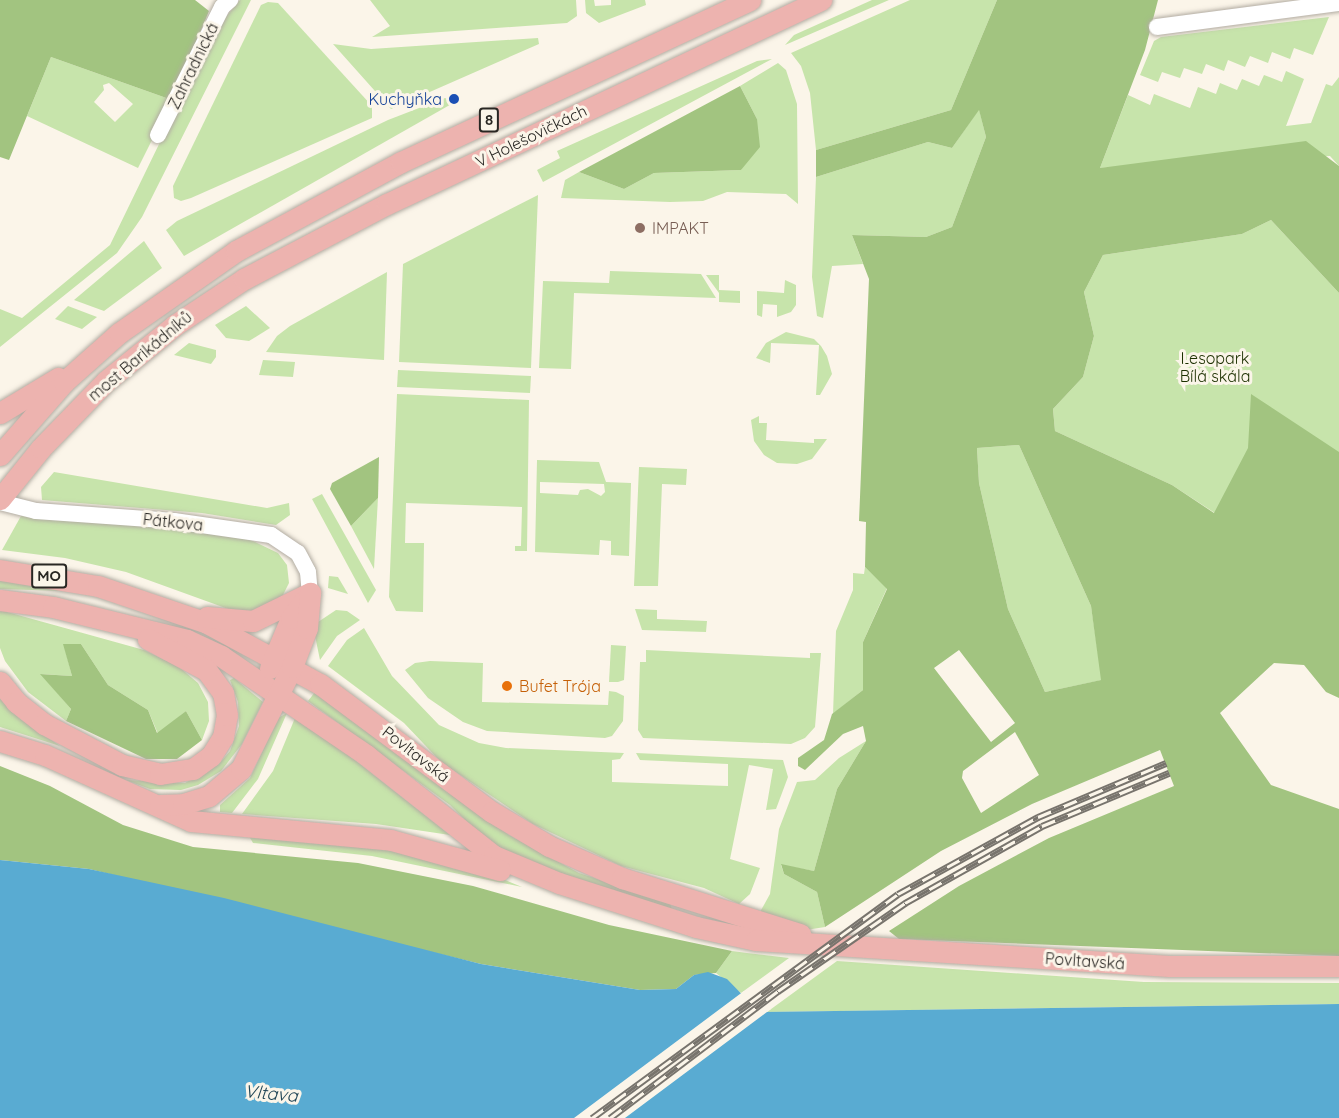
<!DOCTYPE html>
<meta charset="utf-8">
<style>
body{margin:0}
#map{position:relative;width:1339px;height:1118px;overflow:hidden;background:#fbf5e9;font-family:Quicksand,sans-serif}
div>[style]{position:absolute}
[style*='--x']{left:calc(var(--x)*1px);top:calc(var(--y)*1px);width:calc(var(--w)*1px);rotate:calc(var(--a)*1deg)}
.green>*{inset:0;background:#c7e4ab}
.forest>*{inset:0;background:#a2c480}
.water>*{inset:0;background:#59abd2}
.pier>*{inset:0;background:#fbf5e9}
.roads{filter:drop-shadow(0 0 2px #b2aca2) drop-shadow(0 0 2px #b2aca2)}
.minor>*{height:16px;margin:-8px;padding:0 8px;transform-origin:8px;border-radius:8px;background:#fff}
.major>*{height:21px;margin:-10.5px;padding:0 10.5px;transform-origin:10.5px;border-radius:10.5px;background:#edb3af}
.rail>*{height:7px;margin-top:-3.5px;transform-origin:0;background:repeating-linear-gradient(90deg,#fbf5e9 0 14px,#78746d 0 28px);box-sizing:border-box;border-block:2px solid #78746d}
.dots>*{width:16px;height:16px;translate:-50% -50%;box-sizing:border-box;border:3px solid #fbf5e9;border-radius:50%}
span{translate:-50% -50%;white-space:nowrap;text-align:center;line-height:1.15;-webkit-text-stroke:6px #fbf5e9;paint-order:stroke}
.shield-label span{padding:2px 4px;background:#fbf5e9;border:2px solid;border-radius:4px;-webkit-text-stroke-width:0}
.shield-label{font-size:15px;color:#292723;font-weight:700}
.street-label{font-size:16px;color:#292723}
.transit-label{font-size:16px;color:#164399}
.right{translate:-100% -50%;text-align:right}
.education-label{font-size:16px;color:#785e54}
.left{translate:0 -50%;text-align:left}
.park-label{font-size:16px;color:#1c3000}
.food-label{font-size:16px;color:#c56008}
.water-label{font-size:18px;color:#204556;font-style:italic}
</style>
<div id="map">
<div class="green">
<div style="clip-path:polygon(240px 0,251px 0,142px 217px,117px 253px,0 347px,0 309px,22px 318px,110px 245px,214px 31px)"></div>
<div style="clip-path:polygon(370px 0,576px 0,577px 16px,567px 23px,372px 37px,390px 26px)"></div>
<div style="clip-path:polygon(585px 0,594px 0,595px 6px,611px 5px,611px 0,645px 0,646px 5px,599px 23px,586px 13px)"></div>
<div style="clip-path:polygon(872px 0,889px 0,785px 45px,794px 35px)"></div>
<div style="clip-path:polygon(910px 0,997px 0,951px 110px,816px 150px,810px 93px,801px 66px,791px 53px)"></div>
<div style="clip-path:polygon(268px 2px,278px 3px,372px 106px,372px 118px,191px 198px,181px 201px,174px 198px,173px 186px,261px 5px)"></div>
<div style="clip-path:polygon(1329px 17px,1313px 55px,1294px 48px,1290px 59px,1272px 52px,1268px 63px,1250px 56px,1245px 67px,1228px 60px,1224px 71px,1206px 64px,1202px 74px,1184px 68px,1180px 78px,1162px 72px,1158px 82px,1140px 75px,1154px 41px,1161px 37px)"></div>
<div style="clip-path:polygon(538px 38px,539px 44px,391px 109px,333px 44px,371px 49px)"></div>
<div style="clip-path:polygon(evenodd,51px 57px,172px 100px,138px 168px,27px 116px,51px 57px,109px 83px,133px 104px,115px 122px,94px 102px,104px 90px,103px 85px,109px 83px)"></div>
<div style="clip-path:polygon(772px 59px,543px 182px,537px 170px,560px 158px,557px 151px,757px 61px)"></div>
<div style="clip-path:polygon(778px 63px,786px 70px,797px 104px,798px 204px,786px 194px,727px 192px,703px 201px,670px 202px,561px 198px,565px 180px,579px 172px,624px 189px,654px 173px,741px 170px,757px 119px,740px 86px)"></div>
<div style="clip-path:polygon(1286px 71px,1304px 79px,1286px 126px,1311px 123px,1326px 84px,1332px 86px,1339px 77px,1339px 166px,1330px 156px,1100px 168px,1128px 95px,1150px 105px,1154px 94px,1190px 108px,1198px 87px,1216px 94px,1220px 83px,1237px 90px,1242px 79px,1259px 86px,1264px 75px,1282px 82px)"></div>
<div style="clip-path:polygon(445px 98px,455px 102px,184px 256px,166px 230px,177px 221px,388px 120px)"></div>
<div style="clip-path:polygon(979px 109px,986px 137px,952px 227px,926px 237px,852px 235px,863px 264px,832px 266px,823px 318px,817px 316px,812px 277px,816px 177px,928px 142px,952px 148px)"></div>
<div style="clip-path:polygon(538px 195px,531px 368px,399px 362px,403px 264px)"></div>
<div style="clip-path:polygon(1271px 220px,1339px 293px,1339px 675px,1247px 534px,1172px 485px,1055px 431px,1053px 409px,1083px 377px,1094px 336px,1084px 292px,1103px 255px,1242px 234px)"></div>
<div style="clip-path:polygon(144px 241px,162px 268px,104px 311px,74px 300px)"></div>
<div style="clip-path:polygon(610px 271px,701px 274px,716px 298px,574px 293px,571px 369px,539px 368px,543px 281px,609px 283px)"></div>
<div style="clip-path:polygon(387px 272px,384px 360px,266px 352px,277px 336px,290px 326px)"></div>
<div style="clip-path:polygon(706px 275px,719px 275px,719px 290px,740px 291px,740px 303px,719px 302px,719px 293px)"></div>
<div style="clip-path:polygon(785px 280px,796px 285px,796px 305px,791px 312px,777px 317px,777px 305px,763px 304px,762px 317px,757px 315px,757px 291px,784px 293px)"></div>
<div style="clip-path:polygon(68px 306px,97px 317px,82px 329px,55px 319px)"></div>
<div style="clip-path:polygon(246px 306px,270px 328px,249px 341px,226px 338px,215px 325px)"></div>
<div style="clip-path:polygon(786px 332px,814px 339px,821px 346px,827px 356px,832px 374px,820px 395px,816px 395px,819px 345px,771px 343px,770px 363px,756px 358px,766px 343px)"></div>
<div style="clip-path:polygon(189px 343px,216px 350px,216px 357px,211px 364px,174px 355px)"></div>
<div style="clip-path:polygon(263px 360px,295px 362px,293px 377px,259px 375px)"></div>
<div style="clip-path:polygon(398px 370px,531px 376px,530px 393px,397px 387px)"></div>
<div style="clip-path:polygon(397px 394px,529px 400px,527px 551px,515px 551px,515px 546px,521px 546px,522px 507px,406px 503px,405px 543px,424px 543px,423px 612px,396px 611px,389px 597px)"></div>
<div style="clip-path:polygon(759px 416px,759px 423px,767px 423px,766px 440px,814px 443px,814px 439px,827px 439px,812px 459px,797px 464px,777px 463px,764px 455px,754px 441px,751px 420px)"></div>
<div style="clip-path:polygon(1019px 445px,1091px 606px,1102px 680px,1045px 692px,1008px 609px,979px 483px,977px 448px)"></div>
<div style="clip-path:polygon(evenodd,537px 460px,599px 462px,606px 482px,631px 483px,629px 556px,611px 555px,611px 541px,600px 540px,599px 555px,535px 552px,537px 460px,540px 482px,604px 484px,605px 492px,601px 496px,588px 489px,580px 490px,578px 495px,540px 493px,540px 482px)"></div>
<div style="clip-path:polygon(639px 467px,687px 469px,686px 485px,662px 484px,658px 586px,634px 586px)"></div>
<div style="clip-path:polygon(54px 472px,267px 508px,289px 503px,290px 515px,276px 525px,202px 513px,42px 500px,41px 487px)"></div>
<div style="clip-path:polygon(322px 494px,376px 590px,368px 603px,312px 499px)"></div>
<div style="clip-path:polygon(378px 498px,374px 569px,351px 526px)"></div>
<div style="clip-path:polygon(21px 516px,172px 527px,251px 540px,278px 553px,287px 565px,289px 583px,281px 599px,259px 611px,231px 610px,126px 572px,65px 558px,2px 550px)"></div>
<div style="clip-path:polygon(865px 567px,887px 588px,863px 642px,863px 690px,833px 714px,836px 631px,853px 590px,853px 573px,864px 574px)"></div>
<div style="clip-path:polygon(329px 576px,338px 577px,348px 594px,328px 588px)"></div>
<div style="clip-path:polygon(0 580px,63px 588px,64px 591px,0 589px)"></div>
<div style="clip-path:polygon(635px 609px,657px 610px,657px 619px,707px 621px,706px 632px,642px 630px)"></div>
<div style="clip-path:polygon(0 610px,144px 650px,179px 667px,198px 683px,208px 702px,209px 721px,202px 740px,186px 711px,158px 734px,148px 710px,108px 685px,81px 644px,64px 645px,72px 676px,41px 674px,71px 709px,66px 721px,28px 692px,5px 661px,0 648px)"></div>
<div style="clip-path:polygon(336px 610px,347px 611px,360px 620px,337px 636px,320px 660px,314px 631px,318px 622px)"></div>
<div style="clip-path:polygon(364px 628px,392px 676px,439px 725px,479px 743px,506px 748px,624px 753px,620px 759px,612px 760px,612px 782px,728px 786px,728px 764px,640px 760px,636px 753px,783px 760px,788px 777px,776px 809px,766px 810px,773px 769px,749px 765px,730px 859px,760px 868px,750px 894px,739px 904px,704px 888px,621px 866px,533px 824px,441px 762px,404px 723px,328px 666px,347px 640px)"></div>
<div style="clip-path:polygon(611px 645px,626px 646px,624px 680px,618px 682px,609px 682px)"></div>
<div style="clip-path:polygon(646px 650px,810px 658px,810px 653px,821px 653px,815px 727px,805px 738px,791px 744px,643px 738px,638px 730px,640px 662px,646px 662px)"></div>
<div style="clip-path:polygon(430px 661px,483px 663px,482px 702px,608px 705px,609px 691px,616px 692px,624px 696px,623px 721px,612px 736px,605px 738px,487px 731px,463px 722px,428px 698px,405px 670px,415px 663px)"></div>
<div style="clip-path:polygon(234px 678px,263px 702px,242px 744px,221px 771px,198px 785px,181px 790px,150px 789px,126px 780px,185px 783px,219px 764px,230px 751px,239px 726px,238px 702px,230px 680px)"></div>
<div style="clip-path:polygon(315px 692px,509px 835px,579px 873px,670px 903px,672px 909px,541px 870px,483px 838px,450px 805px,308px 701px)"></div>
<div style="clip-path:polygon(0 698px,19px 718px,60px 746px,0 727px)"></div>
<div style="clip-path:polygon(287px 713px,258px 779px,232px 813px,220px 812px,220px 805px,250px 778px,278px 718px)"></div>
<div style="clip-path:polygon(295px 718px,346px 753px,450px 835px,376px 824px,242px 814px,273px 771px)"></div>
<div style="clip-path:polygon(866px 741px,837px 789px,814px 871px,781px 865px,784px 874px,817px 892px,825px 927px,806px 930px,760px 912px,770px 894px,779px 829px,797px 782px,815px 780px,839px 758px)"></div>
<div style="clip-path:polygon(249px 836px,377px 846px,483px 871px,522px 887px,372px 856px,253px 843px)"></div>
<div style="clip-path:polygon(732px 951px,747px 953px,789px 958px,741px 993px,716px 973px)"></div>
<div style="clip-path:polygon(837px 961px,1144px 982px,1339px 983px,1339px 1004px,767px 1012px)"></div>
</div>
<div class="forest">
<div style="clip-path:polygon(0 0,195px 0,209px 11px,172px 100px,51px 57px,9px 160px,0 157px)"></div>
<div style="clip-path:polygon(evenodd,997px 0,1158px 0,1145px 50px,1100px 168px,1306px 141px,1339px 166px,1339px 293px,1271px 220px,1242px 234px,1103px 255px,1084px 292px,1094px 336px,1083px 377px,1053px 409px,1055px 431px,1172px 485px,1214px 513px,1248px 448px,1251px 394px,1339px 452px,1339px 698px,1326px 692px,1304px 665px,1274px 663px,1220px 713px,1271px 785px,1339px 809px,1339px 956px,899px 939px,889px 931px,959px 886px,1049px 838px,1174px 786px,1160px 750px,1032px 804px,941px 851px,825px 927px,817px 892px,784px 874px,781px 864px,814px 871px,837px 789px,866px 741px,863px 726px,843px 734px,805px 770px,798px 766px,798px 758px,824px 740px,832px 714px,863px 690px,863px 642px,887px 589px,865px 567px,866px 522px,859px 521px,869px 279px,852px 235px,926px 237px,952px 227px,986px 137px,979px 110px,952px 148px,928px 142px,816px 177px,816px 150px,951px 110px,997px 0,1019px 445px,1091px 606px,1101px 680px,1045px 692px,1008px 609px,979px 483px,977px 448px,1019px 445px,997px 0,959px 650px,1015px 723px,991px 742px,934px 668px,959px 650px,997px 0,1015px 732px,1039px 775px,981px 813px,962px 778px,963px 771px,1015px 732px)"></div>
<div style="clip-path:polygon(740px 86px,757px 119px,760px 147px,741px 170px,654px 173px,624px 189px,579px 172px)"></div>
<div style="clip-path:polygon(379px 457px,378px 498px,351px 526px,330px 489px,332px 483px)"></div>
<div style="clip-path:polygon(63px 644px,81px 644px,108px 685px,148px 710px,157px 733px,186px 711px,202px 740px,177px 759px,146px 759px,66px 721px,71px 709px,40px 674px,72px 676px)"></div>
<div style="clip-path:polygon(0 766px,50px 786px,123px 825px,193px 847px,358px 863px,473px 886px,609px 925px,732px 951px,716px 973px,694px 975px,676px 989px,640px 990px,481px 964px,89px 869px,0 860px)"></div>
</div>
<div class="water">
<div style="clip-path:polygon(evenodd,0 860px,89px 869px,224px 898px,481px 964px,640px 990px,676px 989px,694px 975px,708px 972px,727px 979px,759px 1012px,1339px 1004px,1339px 1118px,0 1118px,0 860px,623px 1093px,629px 1105px,625px 1111px,612px 1110px,610px 1097px,623px 1093px)"></div>
</div>
<div class="pier">
<div style="clip-path:polygon(744px 991px,755px 1005px,771px 1009px,625px 1118px,574px 1118px)"></div>
</div>
<div class="roads">
<div class="minor">
<div style="--x:1157;--y:27;--w:184;--a:-7.5"></div>
<div style="--x:158;--y:135;--w:143;--a:-63.4"></div>
<div style="--x:222;--y:7;--w:11;--a:-41"></div>
<div style="--x:0;--y:502;--w:37;--a:14"></div>
<div style="--x:36;--y:511;--w:138;--a:4.1"></div>
<div style="--x:174;--y:521;--w:98;--a:8.2"></div>
<div style="--x:271;--y:535;--w:32;--a:34"></div>
<div style="--x:298;--y:553;--w:21;--a:62"></div>
<div style="--x:308;--y:572;--w:21;--a:85"></div>
</div>
<div class="major">
<div style="--x:0;--y:413;--w:68;--a:-31.1"></div>
<div style="--x:0;--y:455;--w:97;--a:-48.8"></div>
<div style="--x:64;--y:382;--w:74;--a:-41.7"></div>
<div style="--x:119;--y:333;--w:143;--a:-35"></div>
<div style="--x:236;--y:251;--w:187;--a:-28.3"></div>
<div style="--x:401;--y:162;--w:385;--a:-24.9"></div>
<div style="--x:0;--y:499;--w:65;--a:-51.2"></div>
<div style="--x:41;--y:448;--w:93;--a:-45.9"></div>
<div style="--x:106;--y:381;--w:89;--a:-39.1"></div>
<div style="--x:175;--y:325;--w:83;--a:-33.7"></div>
<div style="--x:244;--y:279;--w:161;--a:-27.7"></div>
<div style="--x:387;--y:204;--w:480;--a:-25.2"></div>
<div style="--x:0;--y:570;--w:99;--a:9.3"></div>
<div style="--x:98;--y:586;--w:115;--a:18.7"></div>
<div style="--x:207;--y:623;--w:128;--a:28.4"></div>
<div style="--x:320;--y:684;--w:214;--a:36.7"></div>
<div style="--x:492;--y:812;--w:66;--a:30.8"></div>
<div style="--x:549;--y:846;--w:80;--a:23.7"></div>
<div style="--x:622;--y:878;--w:187;--a:17.5"></div>
<div style="--x:0;--y:600;--w:53;--a:7.5"></div>
<div style="--x:53;--y:607;--w:138;--a:13.8"></div>
<div style="--x:187;--y:640;--w:38;--a:25"></div>
<div style="--x:221;--y:656;--w:176;--a:34.3"></div>
<div style="--x:366;--y:755;--w:163;--a:38.3"></div>
<div style="--x:494;--y:856;--w:70;--a:22.6"></div>
<div style="--x:559;--y:883;--w:144;--a:17.8"></div>
<div style="--x:696;--y:927;--w:61;--a:12.2"></div>
<div style="--x:756;--y:940;--w:414;--a:3.6"></div>
<div style="--x:1169;--y:966;--w:170;--a:0"></div>
<div style="--x:207;--y:617;--w:46;--a:5"></div>
<div style="--x:253;--y:621;--w:64;--a:-26.2"></div>
<div style="--x:270;--y:668;--w:54;--a:-67.2"></div>
<div style="--x:291;--y:618;--w:21;--a:-53"></div>
<div style="--x:0;--y:682;--w:26;--a:51"></div>
<div style="--x:16;--y:702;--w:36;--a:38"></div>
<div style="--x:44;--y:724;--w:88;--a:27.7"></div>
<div style="--x:122;--y:765;--w:39;--a:13"></div>
<div style="--x:160;--y:774;--w:33;--a:-9"></div>
<div style="--x:193;--y:769;--w:22;--a:-36"></div>
<div style="--x:211;--y:756;--w:22;--a:-58"></div>
<div style="--x:223;--y:737;--w:22;--a:-80"></div>
<div style="--x:227;--y:715;--w:22;--a:-100"></div>
<div style="--x:223;--y:693;--w:29;--a:-126"></div>
<div style="--x:206;--y:670;--w:66;--a:-151.9"></div>
<div style="--x:0;--y:741;--w:47;--a:17.3"></div>
<div style="--x:45;--y:755;--w:160;--a:24.3"></div>
<div style="--x:191;--y:821;--w:201;--a:5.4"></div>
<div style="--x:391;--y:840;--w:113;--a:15.4"></div>
<div style="--x:160;--y:805;--w:23;--a:-2"></div>
<div style="--x:183;--y:804;--w:27;--a:-17"></div>
<div style="--x:209;--y:796;--w:42;--a:-40.2"></div>
<div style="--x:241;--y:769;--w:114;--a:-63.4"></div>
<div style="--x:292;--y:667;--w:42;--a:-69"></div>
<div style="--x:307;--y:628;--w:35;--a:-85"></div>
</div>
</div>
<div class="rail">
<div style="--x:592;--y:1118;--w:379;--a:-36.2"></div>
<div style="--x:898;--y:894;--w:160;--a:-28.8"></div>
<div style="--x:1038;--y:817;--w:139;--a:-22.9"></div>
<div style="--x:610;--y:1118;--w:211;--a:-37.1"></div>
<div style="--x:778;--y:991;--w:155;--a:-34.7"></div>
<div style="--x:905;--y:903;--w:157;--a:-29.3"></div>
<div style="--x:1042;--y:826;--w:138;--a:-22.7"></div>
</div>
<div class="dots">
<div style="left:454px;top:99px;background:#1a4fb4"></div>
<div style="left:640px;top:228px;background:#8d6e63"></div>
<div style="left:507px;top:686px;background:#e8710a"></div>
</div>
<div class="shield-label">
<span style="left:489px;top:120px">8</span>
<span style="left:49px;top:576px">MO</span>
</div>
<div class="street-label">
<span style="left:193px;top:66px;rotate:-64deg">Zahradnická</span>
<span style="left:531px;top:136px;rotate:-26deg">V Holešovičkách</span>
<span style="left:140px;top:356px;rotate:-40deg">most Barikádníků</span>
<span style="left:173px;top:522px;rotate:6deg">Pátkova</span>
<span style="left:416px;top:754px;rotate:38deg">Povltavská</span>
<span style="left:1085px;top:961px;rotate:4deg">Povltavská</span>
</div>
<div class="transit-label">
<span class="right" style="left:442px;top:99px">Kuchyňka</span>
</div>
<div class="education-label">
<span class="left" style="left:652px;top:228px">IMPAKT</span>
</div>
<div class="park-label">
<span style="left:1215px;top:367px">Lesopark<br>Bílá skála</span>
</div>
<div class="food-label">
<span class="left" style="left:519px;top:686px">Bufet Trója</span>
</div>
<div class="water-label">
<span style="left:271px;top:1094px;rotate:5deg">Vltava</span>
</div>
</div>
